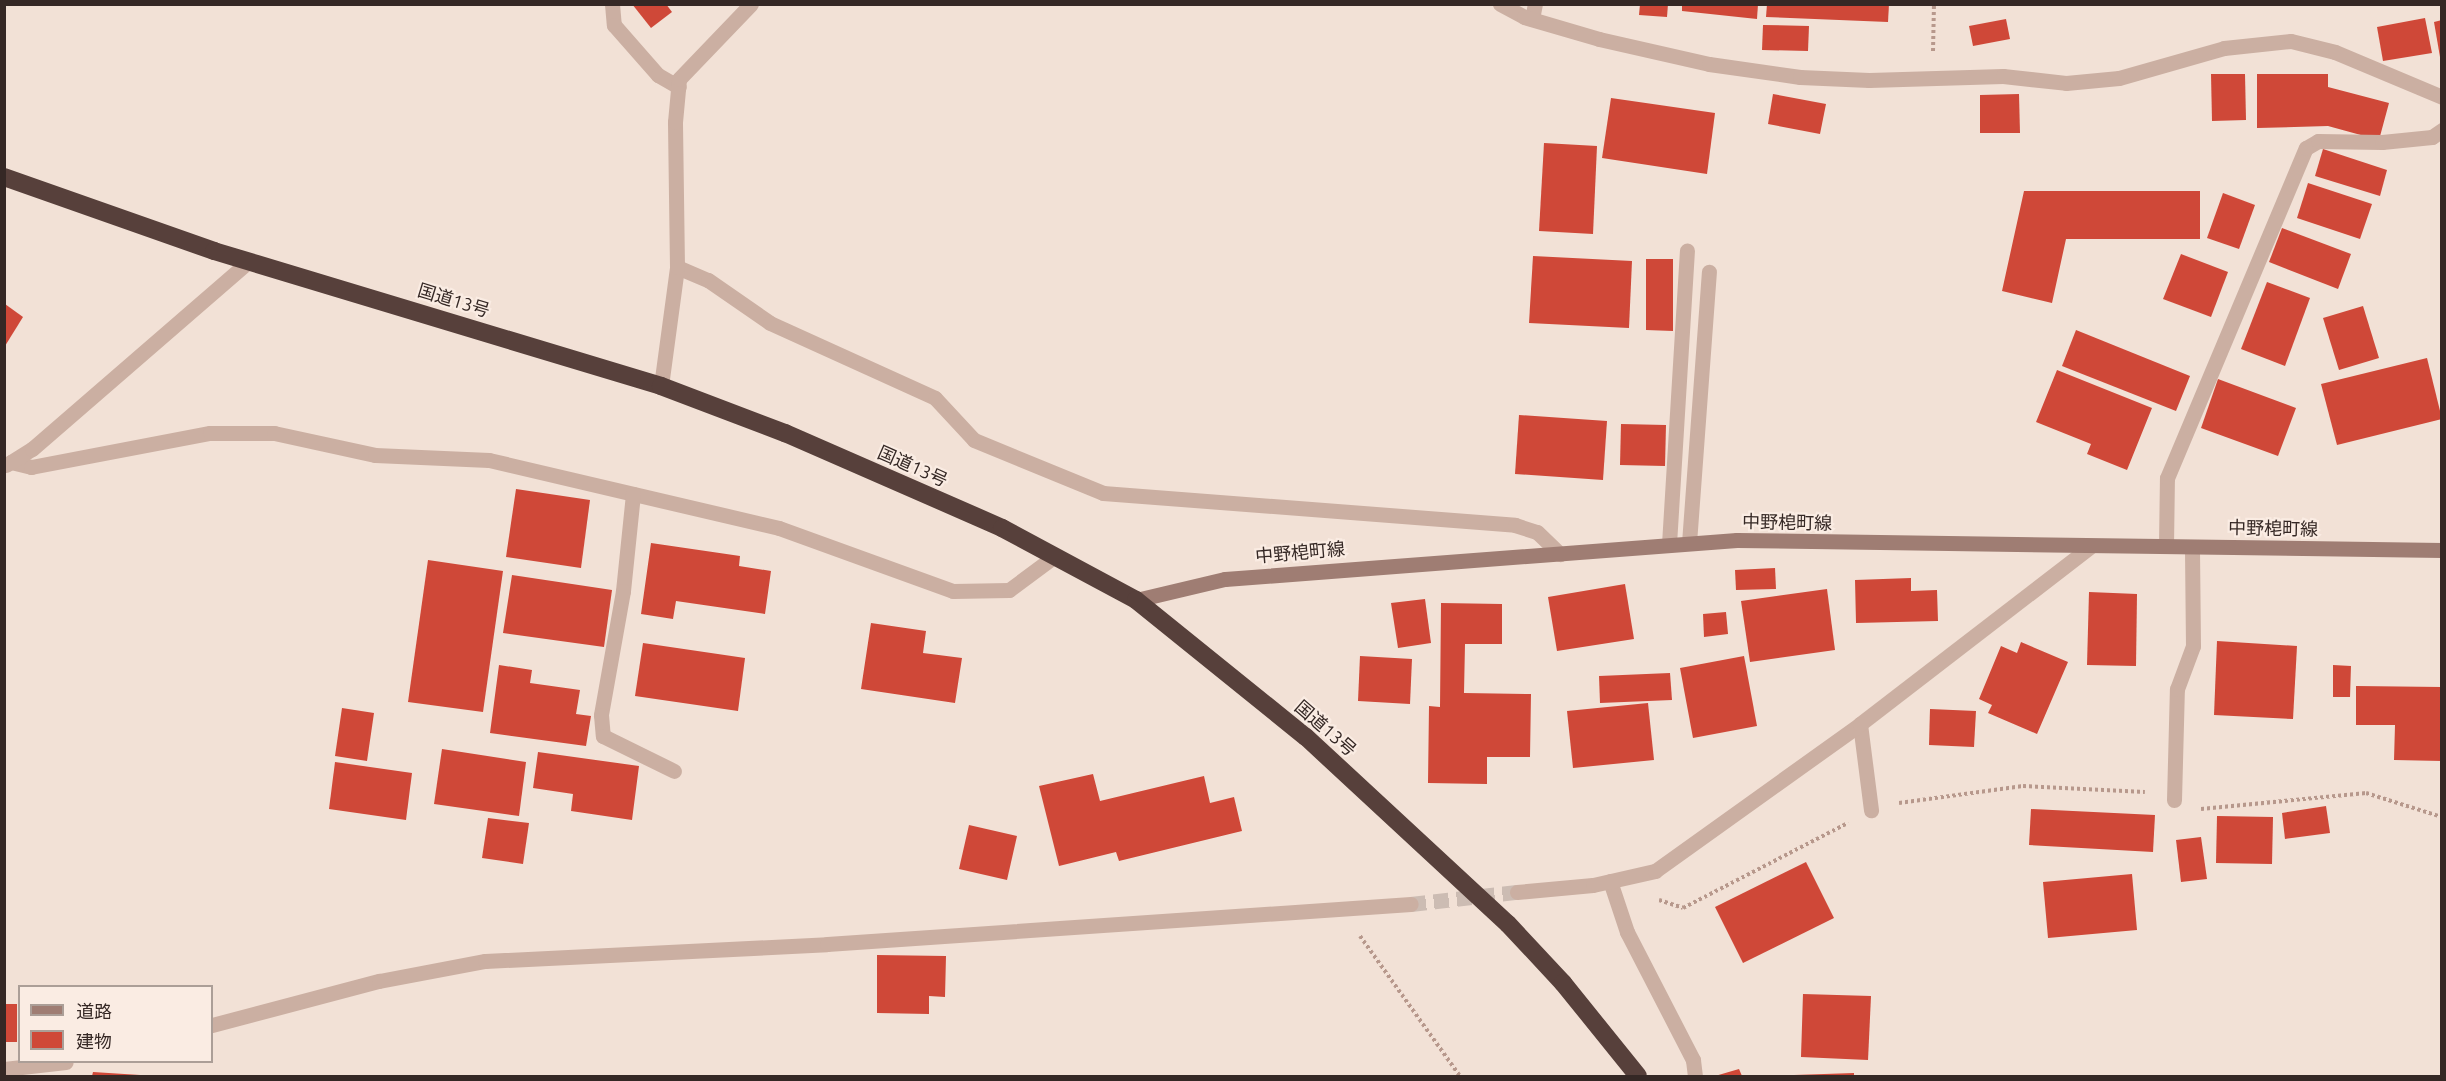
<!DOCTYPE html>
<meta charset="utf-8">
<style>
body{margin:0}
#map{position:relative;width:2446px;height:1081px;overflow:hidden;background:#f2e1d6;font-family:Ubuntu,"Noto Sans JP",sans-serif}
div>[style]{position:absolute}
[style*='--x']{left:calc(var(--x)*1px);top:calc(var(--y)*1px);width:calc(var(--w)*1px);rotate:calc(var(--a)*1deg)}
.building>*{inset:0;background:#cf4838}
.street-tunnel>*{height:15px;margin-top:-7.5px;transform-origin:0;background:repeating-linear-gradient(90deg,#ccbcb3 0 15px,transparent 0 23px)}
.path>*{height:4px;margin-top:-2px;transform-origin:0;background:repeating-linear-gradient(90deg,#b7988c 0 3px,transparent 0 6px)}
.lane>*{height:15px;margin:-7.5px;padding:0 7.5px;transform-origin:7.5px;border-radius:7.5px;background:#cbafa2}
.street>*{height:15px;margin:-7.5px;padding:0 7.5px;transform-origin:7.5px;border-radius:7.5px;background:#cbafa2}
.secondary>*{height:15px;margin:-7.5px;padding:0 7.5px;transform-origin:7.5px;border-radius:7.5px;background:#9f7d73}
.highway>*{height:18px;margin:-9px;padding:0 9px;transform-origin:9px;border-radius:9px;background:#57403b}
span{translate:-50% -50%;white-space:nowrap;text-align:center;line-height:1.15;-webkit-text-stroke:4.5px #faece3;paint-order:stroke}
.street-label{font-size:18px;color:#352825}
.frame{position:absolute;inset:0;border:6px solid #352825;pointer-events:none}
.legend{position:absolute;left:18px;top:985px;width:195px;height:78px;box-sizing:border-box;background:#faece3;border:2px solid #ab9e97;margin:0;padding:8px 10px;list-style:none;font-size:18px;color:#352825}
.legend li{display:flex;align-items:center;gap:12px;height:30px}
.legend b{width:30px;border:2px solid #ab9e97}
</style>
<div id="map">
<div class="building">
<div style="clip-path:polygon(632px 4px,666px 4px,672px 12px,651px 28px)"></div>
<div style="clip-path:polygon(1640px 4px,1668px 4px,1667px 17px,1639px 15px)"></div>
<div style="clip-path:polygon(1682px 4px,1758px 4px,1757px 19px,1682px 11px)"></div>
<div style="clip-path:polygon(1767px 4px,1889px 4px,1888px 22px,1766px 17px)"></div>
<div style="clip-path:polygon(2425px 18px,2432px 53px,2383px 61px,2377px 27px)"></div>
<div style="clip-path:polygon(2006px 19px,2010px 39px,1973px 46px,1969px 26px)"></div>
<div style="clip-path:polygon(2442px 20px,2442px 57px,2440px 57px,2434px 22px)"></div>
<div style="clip-path:polygon(1763px 25px,1809px 26px,1808px 51px,1762px 50px)"></div>
<div style="clip-path:polygon(2211px 74px,2245px 74px,2246px 120px,2212px 121px)"></div>
<div style="clip-path:polygon(2257px 74px,2328px 74px,2328px 87px,2389px 103px,2379px 140px,2328px 126px,2257px 128px)"></div>
<div style="clip-path:polygon(1773px 94px,1826px 104px,1820px 134px,1768px 124px)"></div>
<div style="clip-path:polygon(2019px 94px,2020px 133px,1980px 133px,1980px 95px)"></div>
<div style="clip-path:polygon(1611px 98px,1715px 113px,1707px 174px,1602px 158px)"></div>
<div style="clip-path:polygon(1544px 143px,1597px 146px,1593px 234px,1539px 231px)"></div>
<div style="clip-path:polygon(2323px 149px,2387px 170px,2380px 196px,2315px 176px)"></div>
<div style="clip-path:polygon(2308px 183px,2372px 204px,2360px 239px,2297px 218px)"></div>
<div style="clip-path:polygon(2024px 191px,2200px 191px,2200px 239px,2066px 239px,2052px 303px,2002px 291px)"></div>
<div style="clip-path:polygon(2223px 193px,2255px 205px,2239px 249px,2207px 238px)"></div>
<div style="clip-path:polygon(2282px 228px,2351px 254px,2338px 289px,2269px 262px)"></div>
<div style="clip-path:polygon(2181px 254px,2228px 272px,2211px 317px,2163px 299px)"></div>
<div style="clip-path:polygon(1533px 256px,1632px 261px,1629px 328px,1529px 323px)"></div>
<div style="clip-path:polygon(1646px 259px,1673px 259px,1673px 331px,1646px 330px)"></div>
<div style="clip-path:polygon(2267px 282px,2310px 298px,2285px 366px,2241px 349px)"></div>
<div style="clip-path:polygon(5px 304px,23px 317px,5px 346px)"></div>
<div style="clip-path:polygon(2363px 306px,2379px 358px,2339px 370px,2323px 318px)"></div>
<div style="clip-path:polygon(2076px 330px,2190px 376px,2176px 411px,2062px 366px)"></div>
<div style="clip-path:polygon(2427px 358px,2442px 419px,2337px 445px,2321px 384px)"></div>
<div style="clip-path:polygon(2057px 370px,2152px 408px,2127px 470px,2087px 454px,2091px 444px,2036px 422px)"></div>
<div style="clip-path:polygon(2218px 379px,2296px 408px,2278px 456px,2201px 428px)"></div>
<div style="clip-path:polygon(1519px 415px,1607px 421px,1603px 480px,1515px 474px)"></div>
<div style="clip-path:polygon(1621px 424px,1666px 425px,1665px 466px,1620px 465px)"></div>
<div style="clip-path:polygon(516px 489px,590px 500px,581px 568px,506px 557px)"></div>
<div style="clip-path:polygon(651px 543px,740px 556px,739px 566px,771px 571px,765px 614px,676px 601px,673px 619px,641px 614px)"></div>
<div style="clip-path:polygon(428px 560px,503px 571px,483px 712px,408px 702px)"></div>
<div style="clip-path:polygon(1775px 568px,1776px 589px,1736px 590px,1735px 570px)"></div>
<div style="clip-path:polygon(512px 575px,612px 590px,604px 647px,503px 633px)"></div>
<div style="clip-path:polygon(1911px 578px,1911px 591px,1937px 590px,1938px 621px,1856px 623px,1855px 580px)"></div>
<div style="clip-path:polygon(1625px 584px,1634px 639px,1557px 651px,1548px 597px)"></div>
<div style="clip-path:polygon(1827px 589px,1835px 650px,1750px 662px,1741px 601px)"></div>
<div style="clip-path:polygon(2089px 592px,2137px 594px,2136px 666px,2087px 665px)"></div>
<div style="clip-path:polygon(1425px 599px,1431px 643px,1398px 648px,1391px 603px)"></div>
<div style="clip-path:polygon(1441px 603px,1502px 604px,1502px 644px,1465px 644px,1464px 693px,1531px 694px,1530px 757px,1487px 757px,1487px 784px,1428px 783px,1429px 706px,1440px 707px)"></div>
<div style="clip-path:polygon(1726px 612px,1728px 634px,1704px 637px,1703px 614px)"></div>
<div style="clip-path:polygon(871px 623px,926px 631px,923px 653px,962px 658px,955px 703px,861px 689px)"></div>
<div style="clip-path:polygon(2217px 641px,2297px 646px,2293px 719px,2214px 715px)"></div>
<div style="clip-path:polygon(2021px 642px,2068px 662px,2037px 734px,1988px 713px,1992px 705px,1979px 699px,2001px 646px,2017px 653px)"></div>
<div style="clip-path:polygon(643px 643px,745px 658px,738px 711px,635px 696px)"></div>
<div style="clip-path:polygon(1360px 656px,1412px 659px,1410px 704px,1358px 701px)"></div>
<div style="clip-path:polygon(1744px 656px,1757px 726px,1693px 738px,1680px 668px)"></div>
<div style="clip-path:polygon(499px 665px,532px 670px,530px 683px,580px 690px,576px 714px,591px 716px,586px 746px,490px 733px)"></div>
<div style="clip-path:polygon(2333px 665px,2351px 666px,2350px 697px,2333px 697px)"></div>
<div style="clip-path:polygon(1670px 673px,1672px 700px,1600px 703px,1599px 676px)"></div>
<div style="clip-path:polygon(2356px 686px,2442px 687px,2442px 761px,2394px 760px,2395px 725px,2356px 725px)"></div>
<div style="clip-path:polygon(1648px 703px,1654px 760px,1573px 768px,1567px 711px)"></div>
<div style="clip-path:polygon(342px 708px,374px 713px,367px 761px,335px 756px)"></div>
<div style="clip-path:polygon(1930px 709px,1976px 711px,1974px 747px,1929px 745px)"></div>
<div style="clip-path:polygon(442px 749px,526px 762px,519px 816px,434px 804px)"></div>
<div style="clip-path:polygon(538px 752px,639px 766px,632px 820px,571px 811px,573px 794px,533px 788px)"></div>
<div style="clip-path:polygon(335px 762px,412px 773px,406px 820px,329px 809px)"></div>
<div style="clip-path:polygon(1093px 774px,1100px 801px,1204px 776px,1210px 803px,1234px 797px,1242px 831px,1119px 861px,1116px 852px,1059px 866px,1039px 786px)"></div>
<div style="clip-path:polygon(2326px 806px,2330px 833px,2285px 839px,2282px 813px)"></div>
<div style="clip-path:polygon(2031px 809px,2155px 815px,2153px 852px,2029px 845px)"></div>
<div style="clip-path:polygon(2217px 816px,2273px 817px,2272px 864px,2216px 863px)"></div>
<div style="clip-path:polygon(488px 818px,529px 823px,523px 864px,482px 858px)"></div>
<div style="clip-path:polygon(969px 825px,1017px 836px,1007px 880px,959px 869px)"></div>
<div style="clip-path:polygon(2201px 837px,2207px 879px,2181px 882px,2176px 840px)"></div>
<div style="clip-path:polygon(1806px 862px,1834px 918px,1743px 963px,1715px 907px)"></div>
<div style="clip-path:polygon(2132px 874px,2137px 930px,2048px 938px,2043px 882px)"></div>
<div style="clip-path:polygon(877px 955px,946px 956px,945px 997px,929px 996px,929px 1014px,877px 1013px)"></div>
<div style="clip-path:polygon(1803px 994px,1871px 996px,1868px 1060px,1801px 1057px)"></div>
<div style="clip-path:polygon(4px 1004px,17px 1004px,17px 1042px,4px 1042px)"></div>
<div style="clip-path:polygon(1739px 1069px,1742px 1076px,1715px 1076px)"></div>
<div style="clip-path:polygon(93px 1072px,140px 1075px,140px 1076px,92px 1076px)"></div>
<div style="clip-path:polygon(1854px 1073px,1854px 1076px,1794px 1076px,1794px 1075px)"></div>
</div>
<div class="street-tunnel">
<div style="--x:1411;--y:904;--w:107;--a:-6.5"></div>
</div>
<div class="path">
<div style="--x:1933;--y:51;--w:47;--a:-88.8"></div>
<div style="--x:1899;--y:803;--w:125;--a:-7.8"></div>
<div style="--x:2023;--y:786;--w:122;--a:2.8"></div>
<div style="--x:2201;--y:809;--w:166;--a:-5.5"></div>
<div style="--x:2366;--y:793;--w:80;--a:17.5"></div>
<div style="--x:1659;--y:900;--w:25;--a:18"></div>
<div style="--x:1683;--y:908;--w:186;--a:-27.3"></div>
<div style="--x:1360;--y:936;--w:172;--a:54.5"></div>
</div>
<div class="lane">
<div style="--x:1532;--y:19;--w:15;--a:-79"></div>
</div>
<div class="street">
<div style="--x:612;--y:4;--w:21;--a:85"></div>
<div style="--x:614;--y:25;--w:67;--a:48.7"></div>
<div style="--x:658;--y:75;--w:24;--a:30"></div>
<div style="--x:1500;--y:4;--w:27;--a:28"></div>
<div style="--x:1524;--y:17;--w:78;--a:16.3"></div>
<div style="--x:1599;--y:39;--w:113;--a:12.8"></div>
<div style="--x:1709;--y:64;--w:92;--a:8.1"></div>
<div style="--x:1800;--y:77;--w:69;--a:2.5"></div>
<div style="--x:1869;--y:80;--w:134;--a:-1.7"></div>
<div style="--x:2003;--y:76;--w:63;--a:6.3"></div>
<div style="--x:2066;--y:83;--w:53;--a:-5.4"></div>
<div style="--x:2119;--y:78;--w:109;--a:-15.9"></div>
<div style="--x:2224;--y:48;--w:67;--a:-6"></div>
<div style="--x:2291;--y:41;--w:45;--a:14"></div>
<div style="--x:2335;--y:52;--w:116;--a:22.8"></div>
<div style="--x:677;--y:267;--w:34;--a:23"></div>
<div style="--x:708;--y:280;--w:75;--a:34.7"></div>
<div style="--x:770;--y:323;--w:181;--a:24.4"></div>
<div style="--x:935;--y:398;--w:57;--a:47.1"></div>
<div style="--x:974;--y:440;--w:139;--a:22.3"></div>
<div style="--x:1103;--y:493;--w:413;--a:4.4"></div>
<div style="--x:1515;--y:525;--w:23;--a:18"></div>
<div style="--x:1537;--y:532;--w:32;--a:44"></div>
<div style="--x:661;--y:386;--w:120;--a:-82.3"></div>
<div style="--x:677;--y:267;--w:145;--a:-90.8"></div>
<div style="--x:675;--y:122;--w:43;--a:-84.7"></div>
<div style="--x:679;--y:79;--w:104;--a:-46.2"></div>
<div style="--x:11;--y:462;--w:21;--a:14"></div>
<div style="--x:31;--y:467;--w:182;--a:-10.8"></div>
<div style="--x:210;--y:433;--w:64;--a:0"></div>
<div style="--x:274;--y:433;--w:103;--a:12.3"></div>
<div style="--x:375;--y:455;--w:114;--a:2.5"></div>
<div style="--x:489;--y:460;--w:298;--a:13.2"></div>
<div style="--x:779;--y:528;--w:185;--a:19.9"></div>
<div style="--x:953;--y:591;--w:56;--a:-1"></div>
<div style="--x:1009;--y:590;--w:57;--a:-36.5"></div>
<div style="--x:6;--y:465;--w:31;--a:-32"></div>
<div style="--x:32;--y:449;--w:287;--a:-40.9"></div>
<div style="--x:633;--y:494;--w:98;--a:95.9"></div>
<div style="--x:623;--y:591;--w:126;--a:100.1"></div>
<div style="--x:601;--y:715;--w:21;--a:85"></div>
<div style="--x:603;--y:736;--w:79;--a:26.2"></div>
<div style="--x:1689;--y:543;--w:272;--a:-85.8"></div>
<div style="--x:1669;--y:544;--w:294;--a:-86.5"></div>
<div style="--x:2166;--y:546;--w:68;--a:-89.2"></div>
<div style="--x:2167;--y:478;--w:358;--a:-67.2"></div>
<div style="--x:2306;--y:148;--w:14;--a:-30"></div>
<div style="--x:2318;--y:141;--w:64;--a:0.9"></div>
<div style="--x:2382;--y:142;--w:50;--a:-5.7"></div>
<div style="--x:2432;--y:137;--w:12;--a:-35"></div>
<div style="--x:1860;--y:724;--w:87;--a:82.7"></div>
<div style="--x:2174;--y:800;--w:111;--a:-88.5"></div>
<div style="--x:2177;--y:689;--w:46;--a:-69.6"></div>
<div style="--x:2193;--y:646;--w:99;--a:-90.6"></div>
<div style="--x:1610;--y:881;--w:54;--a:71.6"></div>
<div style="--x:1627;--y:932;--w:144;--a:62.7"></div>
<div style="--x:1693;--y:1060;--w:16;--a:83"></div>
<div style="--x:1517;--y:892;--w:76;--a:-5.3"></div>
<div style="--x:1593;--y:885;--w:64;--a:-12.7"></div>
<div style="--x:1655;--y:871;--w:252;--a:-35.6"></div>
<div style="--x:1860;--y:724;--w:292;--a:-37.6"></div>
<div style="--x:212;--y:1025;--w:173;--a:-14.8"></div>
<div style="--x:379;--y:981;--w:108;--a:-10.7"></div>
<div style="--x:485;--y:961;--w:342;--a:-2.8"></div>
<div style="--x:827;--y:944;--w:585;--a:-3.92"></div>
<div style="--x:4;--y:1069;--w:62;--a:-6.4"></div>
</div>
<div class="secondary">
<div style="--x:1136;--y:600;--w:91;--a:-13.3"></div>
<div style="--x:1225;--y:579;--w:513;--a:-4.36"></div>
<div style="--x:1737;--y:540;--w:705;--a:0.81"></div>
</div>
<div class="highway">
<div style="--x:4;--y:177;--w:223;--a:19.4"></div>
<div style="--x:214;--y:251;--w:467;--a:16.8"></div>
<div style="--x:661;--y:386;--w:133;--a:20.8"></div>
<div style="--x:785;--y:433;--w:237;--a:23.6"></div>
<div style="--x:1002;--y:528;--w:152;--a:28.2"></div>
<div style="--x:1136;--y:600;--w:218;--a:38.9"></div>
<div style="--x:1306;--y:737;--w:275;--a:42.8"></div>
<div style="--x:1508;--y:924;--w:81;--a:47"></div>
<div style="--x:1563;--y:983;--w:119;--a:51.1"></div>
</div>
<div class="street-label">
<span style="left:454px;top:300px;rotate:17deg">国道13号</span>
<span style="left:913px;top:466px;rotate:24deg">国道13号</span>
<span style="left:1787px;top:522px;rotate:1deg">中野梍町線</span>
<span style="left:2273px;top:528px;rotate:1deg">中野梍町線</span>
<span style="left:1300px;top:552px;rotate:-5deg">中野梍町線</span>
<span style="left:1326px;top:728px;rotate:41deg">国道13号</span>
</div>
<div class="frame"></div>
<ul class="legend">
<li><b style="height:8px;background:#9f7d73"></b>道路</li>
<li><b style="height:16px;background:#cf4838"></b>建物</li>
</ul>
</div>
